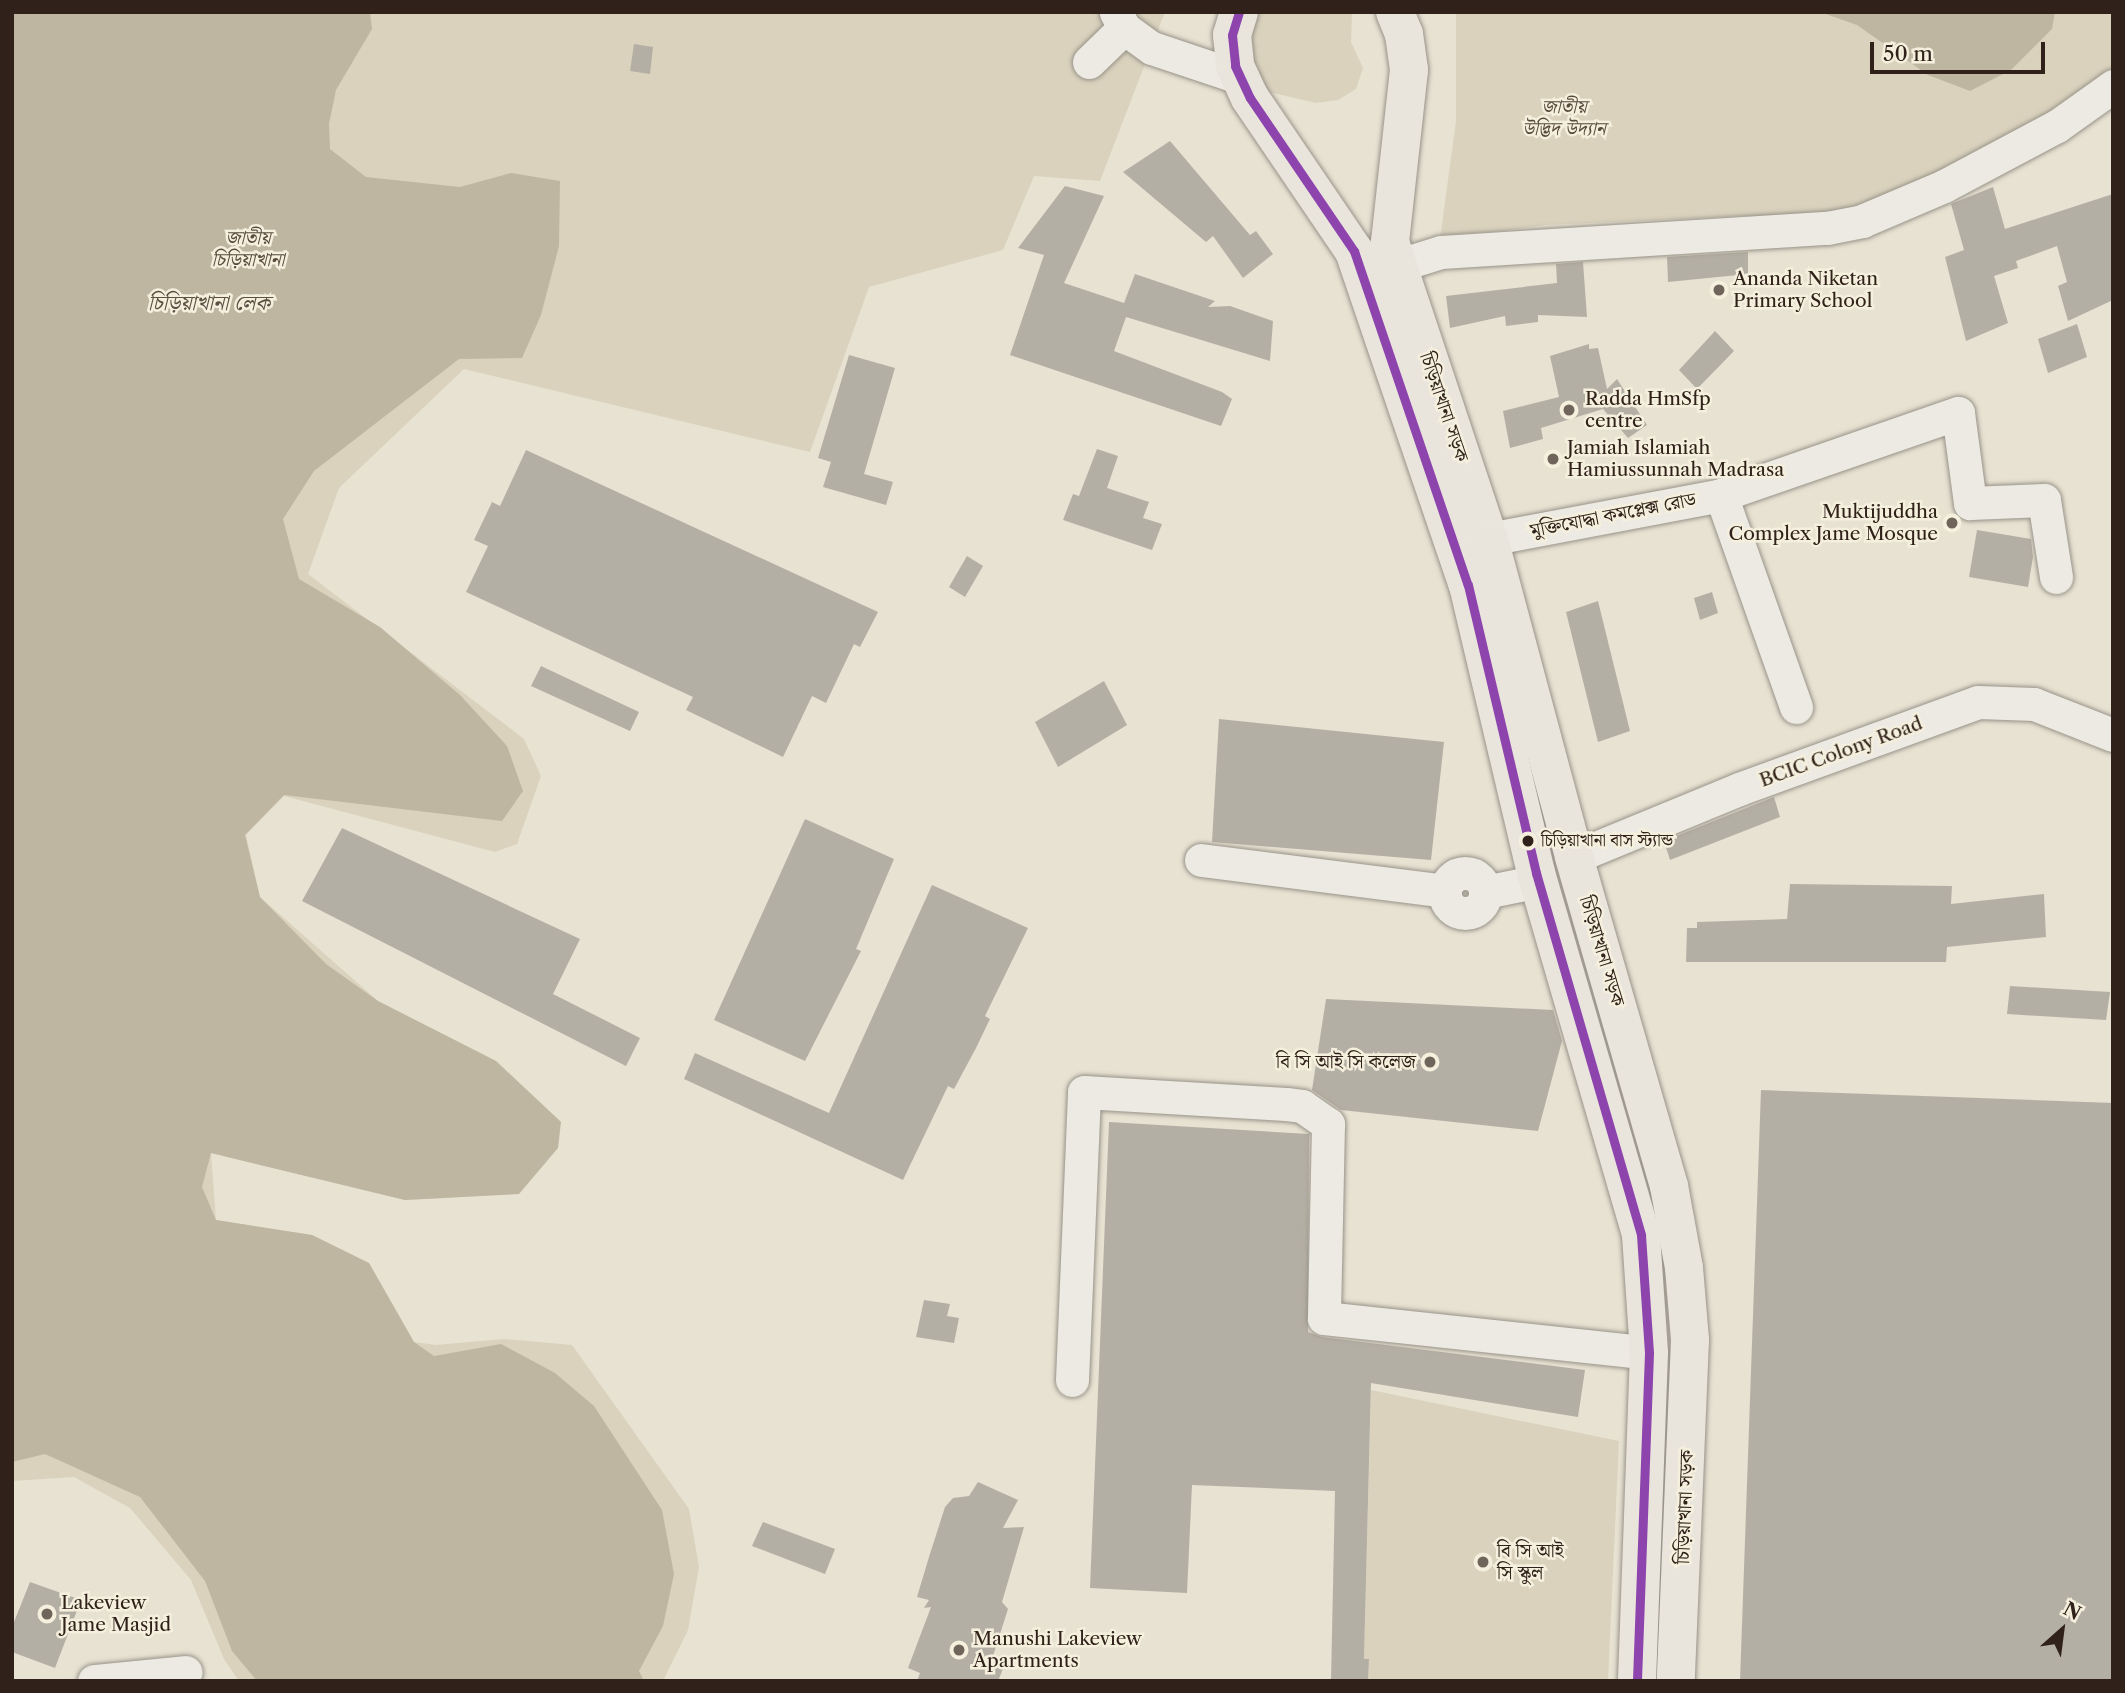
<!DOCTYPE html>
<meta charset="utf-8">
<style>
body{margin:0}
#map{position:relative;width:2125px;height:1693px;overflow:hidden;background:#e7e2d2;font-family:"Libre Caslon Text","Noto Serif Bengali",serif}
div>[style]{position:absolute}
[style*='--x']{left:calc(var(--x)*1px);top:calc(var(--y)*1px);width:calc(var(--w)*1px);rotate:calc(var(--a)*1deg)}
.green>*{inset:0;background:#dad2bd}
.water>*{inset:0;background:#bfb6a2}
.building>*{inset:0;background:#b4afa4}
.roads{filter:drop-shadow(0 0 2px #989389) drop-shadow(0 0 2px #989389)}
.minor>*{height:33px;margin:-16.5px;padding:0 16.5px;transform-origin:16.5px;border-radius:16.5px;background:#eceae2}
.minor>.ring{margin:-16.5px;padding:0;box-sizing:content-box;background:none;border:33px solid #eceae2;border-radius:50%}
.major>*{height:38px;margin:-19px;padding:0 19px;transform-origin:19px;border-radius:19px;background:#e9e5dd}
.bus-1>*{height:9px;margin:-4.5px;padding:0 4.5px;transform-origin:4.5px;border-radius:4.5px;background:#8e44ad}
.dots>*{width:19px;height:19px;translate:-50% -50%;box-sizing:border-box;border:4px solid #f5efdd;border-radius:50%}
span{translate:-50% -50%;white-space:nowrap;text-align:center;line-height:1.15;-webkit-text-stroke:5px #f5efdd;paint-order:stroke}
.bus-label{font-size:17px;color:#30221a}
.left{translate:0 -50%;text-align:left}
.park-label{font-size:19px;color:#584b3e;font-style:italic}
.poi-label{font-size:19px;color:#30221a}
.right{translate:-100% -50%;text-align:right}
.street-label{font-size:19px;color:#30221a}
.water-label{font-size:21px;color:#5c4f43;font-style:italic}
.frame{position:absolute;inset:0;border:14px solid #30221a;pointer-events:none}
.north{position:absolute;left:2027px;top:1595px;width:70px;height:70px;-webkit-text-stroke:5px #f5efdd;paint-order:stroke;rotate:28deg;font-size:19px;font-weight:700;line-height:28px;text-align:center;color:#30221a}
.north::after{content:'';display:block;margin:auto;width:24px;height:32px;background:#30221a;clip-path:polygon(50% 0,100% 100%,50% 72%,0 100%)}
.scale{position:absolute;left:1870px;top:42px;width:175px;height:32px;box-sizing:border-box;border:4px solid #30221a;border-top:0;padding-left:9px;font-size:21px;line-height:24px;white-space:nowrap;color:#30221a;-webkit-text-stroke:5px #f5efdd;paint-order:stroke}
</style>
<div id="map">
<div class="green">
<div style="clip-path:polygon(12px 12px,1165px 12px,1100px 181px,1034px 176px,1003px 250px,869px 287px,810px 452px,464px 369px,339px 488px,308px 574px,524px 739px,541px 776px,517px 844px,495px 852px,284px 796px,246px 835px,260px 897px,378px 1001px,496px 1061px,561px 1122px,519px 1194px,405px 1200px,211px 1153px,216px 1220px,312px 1235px,369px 1263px,414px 1342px,436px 1345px,504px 1339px,572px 1345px,689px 1509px,699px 1567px,688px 1630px,663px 1681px,239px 1681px,224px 1659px,191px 1580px,130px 1508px,74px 1477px,12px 1481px)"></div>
<div style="clip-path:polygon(1261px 12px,1352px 12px,1351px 42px,1363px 68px,1356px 89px,1338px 100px,1316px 103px,1269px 92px,1255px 80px,1250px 27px)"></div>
<div style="clip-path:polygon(1456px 12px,2113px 12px,2113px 72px,2059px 116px,1919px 187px,1794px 223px,1742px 216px,1546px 225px,1440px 239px,1456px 121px)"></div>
<div style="clip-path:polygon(1371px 1390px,1619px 1441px,1608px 1681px,1368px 1681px,1369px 1660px,1364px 1659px)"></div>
</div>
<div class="water">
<div style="clip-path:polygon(12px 12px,370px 12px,372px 29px,336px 90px,329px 124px,330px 149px,366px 177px,460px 187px,511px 173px,560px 181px,559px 246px,541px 315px,522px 358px,459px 359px,314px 471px,283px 519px,299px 579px,380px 627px,460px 695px,507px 746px,523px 791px,502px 821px,284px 795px,245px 835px,260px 897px,326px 964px,378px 1001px,496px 1061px,561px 1122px,558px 1148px,519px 1194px,405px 1200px,211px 1153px,202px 1187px,216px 1220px,312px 1235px,369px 1263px,414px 1342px,434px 1356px,501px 1344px,555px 1373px,594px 1406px,662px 1510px,674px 1574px,663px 1626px,639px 1671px,644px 1681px,257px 1681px,232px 1651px,205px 1581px,140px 1497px,45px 1454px,12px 1462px)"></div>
<div style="clip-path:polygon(1820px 12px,2055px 12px,2052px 29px,2011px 70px,1970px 91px,1928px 75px,1857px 25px)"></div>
</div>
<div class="building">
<div style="clip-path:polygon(634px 44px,653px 47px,650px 74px,630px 71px)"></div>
<div style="clip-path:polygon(1170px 141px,1250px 235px,1256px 231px,1273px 254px,1243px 278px,1213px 236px,1206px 242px,1123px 172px)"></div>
<div style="clip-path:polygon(1065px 186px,1104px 196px,1064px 283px,1124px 303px,1135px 274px,1215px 301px,1208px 307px,1230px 306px,1273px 321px,1270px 361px,1126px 317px,1114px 351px,1222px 392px,1232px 399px,1221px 426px,1010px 355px,1044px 255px,1018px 248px)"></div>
<div style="clip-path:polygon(1993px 187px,2005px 229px,2113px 194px,2113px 300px,2068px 321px,2058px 286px,2067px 282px,2057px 246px,2016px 261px,2018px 268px,1994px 276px,2008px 323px,1966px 341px,1945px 257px,1964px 250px,1951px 204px)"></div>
<div style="clip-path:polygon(1748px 252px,1748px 274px,1668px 282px,1667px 257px)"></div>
<div style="clip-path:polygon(1583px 262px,1587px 317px,1538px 315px,1538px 322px,1506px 326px,1505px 316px,1450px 328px,1446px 296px,1557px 283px,1556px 264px)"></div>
<div style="clip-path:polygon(2077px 324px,2087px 357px,2048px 373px,2038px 339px)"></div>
<div style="clip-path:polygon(1715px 331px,1734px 351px,1697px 389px,1679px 370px)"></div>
<div style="clip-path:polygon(1589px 344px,1589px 349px,1598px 348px,1607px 389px,1617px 379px,1647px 425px,1628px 438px,1603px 409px,1541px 428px,1543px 439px,1510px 448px,1503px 411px,1559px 397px,1550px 356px)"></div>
<div style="clip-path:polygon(849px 355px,895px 368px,864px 474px,893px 482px,886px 505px,823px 487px,831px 462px,818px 458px)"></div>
<div style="clip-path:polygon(1097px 449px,1118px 456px,1107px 488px,1149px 502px,1143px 518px,1162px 524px,1152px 550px,1063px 520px,1073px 494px,1079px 496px)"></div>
<div style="clip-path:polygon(526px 450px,878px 612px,860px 647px,854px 644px,826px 703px,812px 696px,783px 757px,686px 710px,693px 697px,466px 592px,488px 546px,474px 540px,492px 502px,500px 506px)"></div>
<div style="clip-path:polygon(1977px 530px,2031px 539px,2033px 557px,2028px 587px,1969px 577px)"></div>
<div style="clip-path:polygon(967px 556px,983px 566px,965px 597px,949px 587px)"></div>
<div style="clip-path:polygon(1712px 592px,1718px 613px,1700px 620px,1694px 598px)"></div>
<div style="clip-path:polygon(1598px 601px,1630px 731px,1598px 742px,1566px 612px)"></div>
<div style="clip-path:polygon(541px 666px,639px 712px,630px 731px,531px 686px)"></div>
<div style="clip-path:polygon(1104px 681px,1127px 725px,1058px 767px,1035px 722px)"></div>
<div style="clip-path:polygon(1219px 719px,1444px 742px,1431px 860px,1212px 842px)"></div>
<div style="clip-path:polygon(1774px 797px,1780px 817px,1670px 860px,1664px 841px)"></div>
<div style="clip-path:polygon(805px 819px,894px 859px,856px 949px,861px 951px,805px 1061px,714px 1020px)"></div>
<div style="clip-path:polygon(342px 828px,580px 939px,553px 994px,640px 1038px,626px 1066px,302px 901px)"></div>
<div style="clip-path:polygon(1790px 884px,1952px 886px,1951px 904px,2044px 894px,2046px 937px,1947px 947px,1946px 962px,1686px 962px,1687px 928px,1697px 928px,1697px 922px,1787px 919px)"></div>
<div style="clip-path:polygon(932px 885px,1028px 928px,985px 1016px,990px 1019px,976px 1048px,954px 1089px,948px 1086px,903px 1180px,684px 1079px,695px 1053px,829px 1113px)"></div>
<div style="clip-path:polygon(2010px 986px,2110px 992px,2106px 1020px,2007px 1014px)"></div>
<div style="clip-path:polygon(1326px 999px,1553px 1010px,1562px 1041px,1538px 1131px,1341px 1110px,1312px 1090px)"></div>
<div style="clip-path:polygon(1761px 1090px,2113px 1103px,2113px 1681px,1740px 1681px)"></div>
<div style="clip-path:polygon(1109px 1122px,1309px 1134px,1308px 1332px,1322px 1337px,1585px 1370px,1578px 1417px,1371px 1383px,1364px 1659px,1369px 1659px,1368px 1681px,1331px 1681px,1335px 1491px,1192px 1485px,1187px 1593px,1090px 1588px)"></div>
<div style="clip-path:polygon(924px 1300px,950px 1304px,947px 1316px,959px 1318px,954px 1343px,916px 1337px)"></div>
<div style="clip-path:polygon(978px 1482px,1018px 1500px,1003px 1528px,1024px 1527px,1002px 1602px,1008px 1609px,992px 1659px,1005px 1664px,998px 1681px,917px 1681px,920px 1673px,908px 1668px,931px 1607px,924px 1608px,929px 1600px,917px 1597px,929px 1557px,945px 1507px,953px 1498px,969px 1496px)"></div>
<div style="clip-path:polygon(763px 1522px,835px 1549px,825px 1574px,752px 1546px)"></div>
<div style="clip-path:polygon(30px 1582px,81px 1600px,55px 1668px,12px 1652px,12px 1627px)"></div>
</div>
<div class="roads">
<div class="minor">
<div style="--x:1124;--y:28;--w:34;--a:36"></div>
<div style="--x:1152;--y:48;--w:94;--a:18.6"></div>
<div style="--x:1089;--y:62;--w:49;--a:-44.2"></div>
<div style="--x:1124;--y:28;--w:18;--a:-117"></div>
<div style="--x:1396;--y:266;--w:47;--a:-17.3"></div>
<div style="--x:1441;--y:252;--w:387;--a:-3.6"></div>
<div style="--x:1827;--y:228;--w:36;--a:-11"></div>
<div style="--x:1862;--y:221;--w:89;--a:-23.1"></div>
<div style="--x:1944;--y:186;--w:128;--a:-28"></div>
<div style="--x:2057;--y:126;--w:69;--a:-35.5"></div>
<div style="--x:1721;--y:495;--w:251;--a:-19.1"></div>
<div style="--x:1958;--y:413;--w:91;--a:82.4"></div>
<div style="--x:1970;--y:503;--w:74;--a:-2.3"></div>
<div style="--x:2044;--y:500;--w:78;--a:81.1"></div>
<div style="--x:1489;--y:539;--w:236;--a:-10.7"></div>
<div style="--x:1721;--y:495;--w:225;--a:70.5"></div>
<div style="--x:1574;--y:857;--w:178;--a:-22.4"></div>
<div style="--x:1739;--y:789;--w:254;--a:-20"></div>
<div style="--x:1978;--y:702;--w:56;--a:2"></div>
<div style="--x:2034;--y:704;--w:85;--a:21.4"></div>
<div style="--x:1201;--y:860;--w:246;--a:7.2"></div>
<div class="ring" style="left:1445px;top:873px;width:7px;height:7px"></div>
<div style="--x:1485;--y:892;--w:55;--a:-11.5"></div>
<div style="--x:1072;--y:1380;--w:288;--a:-87.6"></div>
<div style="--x:1084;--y:1092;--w:202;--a:3.4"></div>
<div style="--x:1286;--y:1104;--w:16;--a:7"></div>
<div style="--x:1302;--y:1106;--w:32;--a:35"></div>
<div style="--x:1328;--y:1124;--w:194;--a:91.2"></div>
<div style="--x:1324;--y:1318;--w:327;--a:6.1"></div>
<div style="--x:94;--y:1681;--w:92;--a:-5.6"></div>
</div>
<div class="major">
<div style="--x:1239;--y:12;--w:24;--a:107"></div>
<div style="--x:1232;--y:35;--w:31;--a:84"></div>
<div style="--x:1235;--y:66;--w:35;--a:65"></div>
<div style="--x:1250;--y:98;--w:185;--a:55.8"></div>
<div style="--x:1354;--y:251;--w:353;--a:71.2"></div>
<div style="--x:1468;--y:585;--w:296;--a:76.7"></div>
<div style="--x:1536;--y:873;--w:377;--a:73.8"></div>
<div style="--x:1641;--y:1235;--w:118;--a:86.1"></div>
<div style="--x:1649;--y:1353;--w:328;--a:92.1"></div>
<div style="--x:1395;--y:12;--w:24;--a:68"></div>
<div style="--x:1404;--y:34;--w:36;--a:82"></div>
<div style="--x:1409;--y:70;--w:173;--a:96.3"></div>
<div style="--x:1390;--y:242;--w:313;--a:71.6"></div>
<div style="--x:1489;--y:539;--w:329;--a:75"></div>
<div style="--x:1574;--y:857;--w:342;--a:73.9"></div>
<div style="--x:1669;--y:1186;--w:83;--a:79.6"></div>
<div style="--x:1684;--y:1268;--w:72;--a:85.2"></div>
<div style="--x:1690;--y:1340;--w:341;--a:92.4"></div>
</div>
</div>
<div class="bus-1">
<div style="--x:1239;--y:12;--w:24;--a:107"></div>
<div style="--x:1232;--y:35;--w:31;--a:84"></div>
<div style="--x:1235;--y:66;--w:35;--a:65"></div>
<div style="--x:1250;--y:98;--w:185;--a:55.8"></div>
<div style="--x:1354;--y:251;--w:353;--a:71.2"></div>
<div style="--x:1468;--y:585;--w:296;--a:76.7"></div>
<div style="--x:1536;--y:873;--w:377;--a:73.8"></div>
<div style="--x:1641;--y:1235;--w:118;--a:86.1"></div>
<div style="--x:1649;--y:1353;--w:328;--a:92.1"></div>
</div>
<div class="dots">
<div style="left:1719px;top:290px;background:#70655a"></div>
<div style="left:1569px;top:410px;background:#70655a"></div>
<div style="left:1553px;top:459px;background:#70655a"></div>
<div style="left:1952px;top:523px;background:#70655a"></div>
<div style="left:1528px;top:841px;background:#30221a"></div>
<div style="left:1430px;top:1062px;background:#70655a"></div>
<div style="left:1483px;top:1562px;background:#70655a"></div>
<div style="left:47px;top:1614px;background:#70655a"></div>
<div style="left:959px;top:1650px;background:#70655a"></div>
</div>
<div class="bus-label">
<span class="left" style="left:1541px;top:841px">চিড়িয়াখানা বাস স্ট্যান্ড</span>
</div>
<div class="park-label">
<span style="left:1564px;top:118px">জাতীয়<br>উদ্ভিদ উদ্যান</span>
<span style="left:248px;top:249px">জাতীয়<br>চিড়িয়াখানা</span>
</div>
<div class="poi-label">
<span class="left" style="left:1733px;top:290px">Ananda Niketan<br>Primary School</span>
<span class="left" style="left:1585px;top:410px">Radda HmSfp<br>centre</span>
<span class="left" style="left:1567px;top:459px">Jamiah Islamiah<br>Hamiussunnah Madrasa</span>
<span class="right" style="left:1938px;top:523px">Muktijuddha<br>Complex Jame Mosque</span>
<span class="right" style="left:1416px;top:1062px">বি সি আই সি কলেজ</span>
<span class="left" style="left:1497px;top:1562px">বি সি আই<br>সি স্কুল</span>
<span class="left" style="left:61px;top:1614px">Lakeview<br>Jame Masjid</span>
<span class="left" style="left:973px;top:1650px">Manushi Lakeview<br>Apartments</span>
</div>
<div class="street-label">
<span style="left:1444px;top:407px;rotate:71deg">চিড়িয়াখানা সড়ক</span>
<span style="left:1613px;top:515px;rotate:-11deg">মুক্তিযোদ্ধা কমপ্লেক্স রোড</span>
<span style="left:1841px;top:752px;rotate:-20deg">BCIC Colony Road</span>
<span style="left:1602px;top:951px;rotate:73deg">চিড়িয়াখানা সড়ক</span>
<span style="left:1685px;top:1507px;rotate:-88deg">চিড়িয়াখানা সড়ক</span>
</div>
<div class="water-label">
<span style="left:209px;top:303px">চিড়িয়াখানা লেক</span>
</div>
<div class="frame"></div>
<div class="north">N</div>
<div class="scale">50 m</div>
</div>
